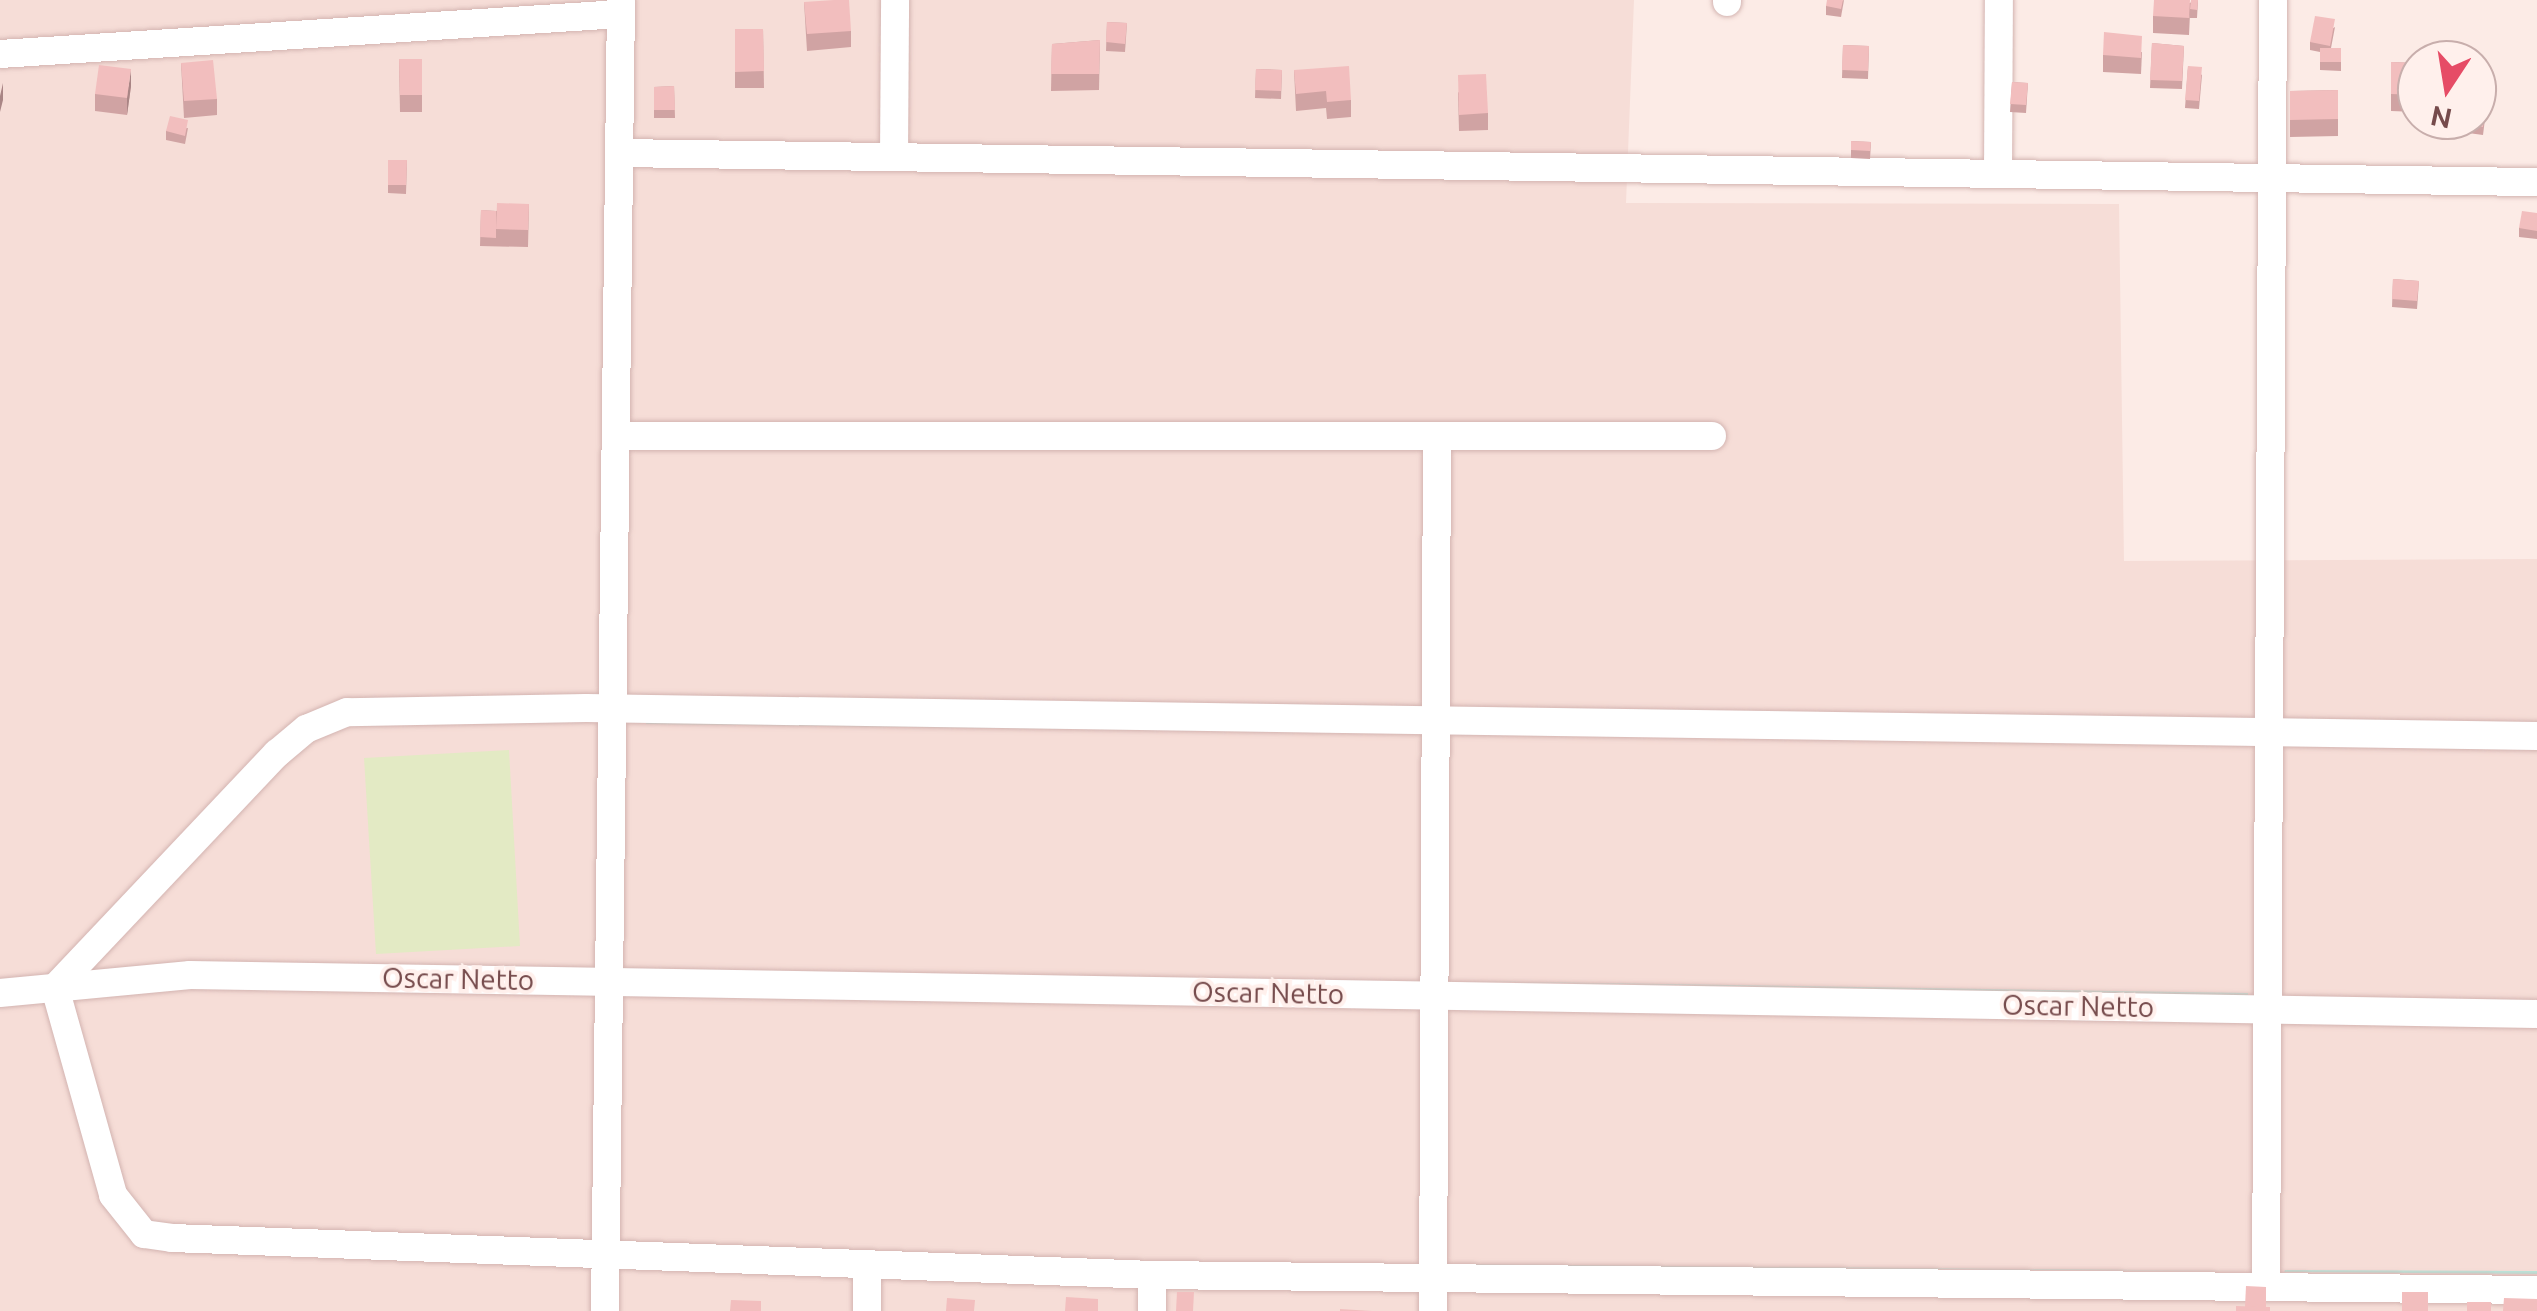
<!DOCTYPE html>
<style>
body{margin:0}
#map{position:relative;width:2537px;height:1311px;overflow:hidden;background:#fcebe6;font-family:Ubuntu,sans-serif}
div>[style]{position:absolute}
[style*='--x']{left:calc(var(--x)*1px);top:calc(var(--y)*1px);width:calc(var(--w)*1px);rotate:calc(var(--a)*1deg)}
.residential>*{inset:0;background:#f6ddd7}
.green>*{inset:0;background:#e3eac4}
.water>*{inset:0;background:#bae6db}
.roads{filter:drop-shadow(0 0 2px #d3b4b1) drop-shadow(0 0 2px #d3b4b1)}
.street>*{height:28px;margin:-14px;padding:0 14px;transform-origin:14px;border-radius:14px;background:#fff}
.wall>*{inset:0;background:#d0a3a3}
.shaded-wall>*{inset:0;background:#a98585}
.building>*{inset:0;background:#f2bebe}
span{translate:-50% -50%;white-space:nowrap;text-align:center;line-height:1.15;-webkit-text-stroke:8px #fff0ec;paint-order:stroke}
.street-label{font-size:28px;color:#764b4c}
.north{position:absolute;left:2397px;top:40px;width:100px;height:100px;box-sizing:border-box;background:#fff0ec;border:2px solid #c8aeac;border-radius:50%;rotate:192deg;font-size:28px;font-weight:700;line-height:40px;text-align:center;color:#764b4c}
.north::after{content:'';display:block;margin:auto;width:35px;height:45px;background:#e64c66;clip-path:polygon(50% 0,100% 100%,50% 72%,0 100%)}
</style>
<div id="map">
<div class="residential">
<div style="clip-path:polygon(0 0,1634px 0,1626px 203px,2119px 204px,2124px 561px,2537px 559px,2537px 1311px,0 1311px)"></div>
</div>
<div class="green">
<div style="clip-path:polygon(509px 750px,520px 946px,376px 954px,364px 758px)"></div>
</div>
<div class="water">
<div style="clip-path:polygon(646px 722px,1423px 733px,646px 724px)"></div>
<div style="clip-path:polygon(1464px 981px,2248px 993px,2248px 996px)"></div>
<div style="clip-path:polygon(1454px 1264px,2245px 1271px,1454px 1266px)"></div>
<div style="clip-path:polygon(2285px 1270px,2537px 1271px,2537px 1274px,2284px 1272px)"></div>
</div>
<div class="roads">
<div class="street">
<div style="--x:1727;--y:0;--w:2;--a:90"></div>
<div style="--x:0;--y:54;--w:622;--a:-3.69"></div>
<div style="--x:620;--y:153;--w:1917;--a:0.87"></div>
<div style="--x:894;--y:157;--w:157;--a:-89.6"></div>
<div style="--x:1998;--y:174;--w:174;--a:-89.7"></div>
<div style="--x:619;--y:436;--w:1093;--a:0"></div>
<div style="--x:2537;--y:736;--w:1951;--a:-179.18"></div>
<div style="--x:586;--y:708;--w:239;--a:179"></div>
<div style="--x:347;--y:712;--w:44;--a:157.5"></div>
<div style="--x:306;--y:729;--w:38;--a:140"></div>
<div style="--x:277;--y:753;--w:323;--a:133.4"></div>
<div style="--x:55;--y:988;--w:215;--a:74.3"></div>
<div style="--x:113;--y:1195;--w:50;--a:51.5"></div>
<div style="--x:144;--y:1234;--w:28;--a:8"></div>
<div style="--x:172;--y:1238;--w:981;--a:2.16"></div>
<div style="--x:1152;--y:1275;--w:1385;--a:0.62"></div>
<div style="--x:0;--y:993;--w:191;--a:-5.4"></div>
<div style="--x:190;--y:975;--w:2347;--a:0.95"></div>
<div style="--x:2266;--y:1287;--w:1287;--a:-89.69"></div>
<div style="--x:605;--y:1311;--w:1311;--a:-89.3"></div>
<div style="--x:867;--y:1311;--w:43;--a:-90"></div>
<div style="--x:1152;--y:1311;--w:36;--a:-90"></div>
<div style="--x:1433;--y:1311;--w:875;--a:-89.74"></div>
</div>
</div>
<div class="wall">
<div style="clip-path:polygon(1844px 0,1841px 17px,1826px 15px,1826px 6px)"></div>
<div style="clip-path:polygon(2198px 0,2197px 18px,2190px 18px,2190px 14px,2189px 35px,2153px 33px,2153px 16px)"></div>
<div style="clip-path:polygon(804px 2px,851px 31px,851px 47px,807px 51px)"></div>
<div style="clip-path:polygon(1107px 22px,1127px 23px,1125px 52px,1106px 51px)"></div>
<div style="clip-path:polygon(2335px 27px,2331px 48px,2341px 48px,2341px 71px,2320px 70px,2320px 52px,2310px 50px,2310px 42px)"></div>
<div style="clip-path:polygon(735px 29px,763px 29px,764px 88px,735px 88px)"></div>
<div style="clip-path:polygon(1100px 40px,1099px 90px,1051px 91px,1052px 44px)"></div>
<div style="clip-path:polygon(2152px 43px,2184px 46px,2182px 89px,2150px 88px)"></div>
<div style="clip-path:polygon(1843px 45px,1869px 46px,1868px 79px,1842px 78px)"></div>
<div style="clip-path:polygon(2142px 52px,2141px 74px,2103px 72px,2103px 55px)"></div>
<div style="clip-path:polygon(399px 59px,422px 59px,422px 112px,400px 112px)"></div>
<div style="clip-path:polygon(2391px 62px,2417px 63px,2417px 112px,2391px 111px)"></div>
<div style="clip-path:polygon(181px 63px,217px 99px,217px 115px,184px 118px)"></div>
<div style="clip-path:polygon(2188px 66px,2202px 75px,2199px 109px,2185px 108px)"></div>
<div style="clip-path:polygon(1256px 69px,1282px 70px,1281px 99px,1255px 98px)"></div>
<div style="clip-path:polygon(1294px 70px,1351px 100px,1351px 117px,1327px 119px,1326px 108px,1296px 111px)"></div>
<div style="clip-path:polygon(2012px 82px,2028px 83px,2026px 113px,2010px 112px)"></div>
<div style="clip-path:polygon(131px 86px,127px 115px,95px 111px,95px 94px)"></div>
<div style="clip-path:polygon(674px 86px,675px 118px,654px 118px,654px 87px)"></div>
<div style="clip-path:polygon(2338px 90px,2338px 136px,2290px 137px,2290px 91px)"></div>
<div style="clip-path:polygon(1458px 92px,1488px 113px,1488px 130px,1459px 131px)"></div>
<div style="clip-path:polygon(2485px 119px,2483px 135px,2446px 130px,2446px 121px)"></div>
<div style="clip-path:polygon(188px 128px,185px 144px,166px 140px,166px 131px)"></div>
<div style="clip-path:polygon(1851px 141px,1871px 142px,1870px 159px,1851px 158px)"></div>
<div style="clip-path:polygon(388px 160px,407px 160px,406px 194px,388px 193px)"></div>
<div style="clip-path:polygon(529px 204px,528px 247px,480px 246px,481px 210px,496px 211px)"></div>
<div style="clip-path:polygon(2537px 213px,2537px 239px,2519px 237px,2519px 228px)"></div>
<div style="clip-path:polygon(2393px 279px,2419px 281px,2417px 309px,2392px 307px)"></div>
</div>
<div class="shaded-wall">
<div style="clip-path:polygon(131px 69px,131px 86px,127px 115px,127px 98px)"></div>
<div style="clip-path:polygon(3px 83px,3px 100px,0 112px,0 96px)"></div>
</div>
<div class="building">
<div style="clip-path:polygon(834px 0,849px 0,851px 31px,807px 34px,804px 2px)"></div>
<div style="clip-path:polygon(1827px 0,1843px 0,1841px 9px,1826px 6px)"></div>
<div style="clip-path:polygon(2154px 0,2190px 0,2189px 18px,2153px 16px)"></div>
<div style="clip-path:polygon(2191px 0,2198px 0,2197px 10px,2190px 9px)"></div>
<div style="clip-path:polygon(2315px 16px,2335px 19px,2330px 46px,2310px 42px)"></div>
<div style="clip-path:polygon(1107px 22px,1127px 23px,1125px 44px,1106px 42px)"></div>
<div style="clip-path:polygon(735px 29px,763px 29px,764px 71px,735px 72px)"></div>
<div style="clip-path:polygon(2104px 32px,2142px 36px,2141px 58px,2103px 55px)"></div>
<div style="clip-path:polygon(1100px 40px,1099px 74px,1051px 74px,1052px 44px)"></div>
<div style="clip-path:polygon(2152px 43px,2184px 46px,2182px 81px,2150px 80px)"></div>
<div style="clip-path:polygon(1843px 45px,1869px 46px,1868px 71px,1842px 70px)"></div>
<div style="clip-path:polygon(2320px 48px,2341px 48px,2341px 62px,2320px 62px)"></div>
<div style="clip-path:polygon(399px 59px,422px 59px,422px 95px,400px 95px)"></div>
<div style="clip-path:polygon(213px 60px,217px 99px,184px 101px,181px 63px)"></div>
<div style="clip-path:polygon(2391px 62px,2417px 63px,2417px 95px,2391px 94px)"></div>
<div style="clip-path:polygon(99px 65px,131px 69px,127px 98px,95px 94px)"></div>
<div style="clip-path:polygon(1349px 66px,1351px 100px,1327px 102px,1326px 91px,1296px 94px,1294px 70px)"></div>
<div style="clip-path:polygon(2188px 66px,2202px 67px,2199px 101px,2185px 100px)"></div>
<div style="clip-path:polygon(1256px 69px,1282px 70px,1281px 91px,1255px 90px)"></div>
<div style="clip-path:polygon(1486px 74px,1488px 113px,1459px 115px,1458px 75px)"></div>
<div style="clip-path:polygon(2012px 82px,2028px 83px,2026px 105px,2010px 104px)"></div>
<div style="clip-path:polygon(674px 86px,675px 110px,654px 110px,654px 87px)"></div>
<div style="clip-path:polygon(2338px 90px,2338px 119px,2290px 120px,2290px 91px)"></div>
<div style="clip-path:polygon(2477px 109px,2485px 111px,2483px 127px,2446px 121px,2446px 120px,2477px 120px)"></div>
<div style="clip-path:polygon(170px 116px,188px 120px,185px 136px,166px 131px)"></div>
<div style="clip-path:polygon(1851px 141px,1871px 142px,1870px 151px,1851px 150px)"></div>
<div style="clip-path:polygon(388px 160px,407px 160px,406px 185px,388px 185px)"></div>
<div style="clip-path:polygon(497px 203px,529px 204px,528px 230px,496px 229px)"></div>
<div style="clip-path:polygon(481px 210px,496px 211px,496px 238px,480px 237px)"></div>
<div style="clip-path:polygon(2522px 211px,2537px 213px,2537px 231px,2519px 228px)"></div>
<div style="clip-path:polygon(2393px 279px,2419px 281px,2417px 301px,2392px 299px)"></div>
<div style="clip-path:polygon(2246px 1286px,2266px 1287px,2266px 1307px,2245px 1307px)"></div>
<div style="clip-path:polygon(1177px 1292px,1194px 1292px,1193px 1311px,1176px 1311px)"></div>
<div style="clip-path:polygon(2402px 1292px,2428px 1292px,2428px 1311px,2402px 1311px)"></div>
<div style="clip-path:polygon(1066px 1297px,1098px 1299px,1098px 1311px,1065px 1311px)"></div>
<div style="clip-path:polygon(947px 1298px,975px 1300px,974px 1311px,946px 1311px)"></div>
<div style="clip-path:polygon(2504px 1298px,2537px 1299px,2537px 1311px,2503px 1311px)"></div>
<div style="clip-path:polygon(731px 1300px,761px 1301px,761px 1311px,730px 1311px)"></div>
<div style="clip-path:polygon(2467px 1302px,2491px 1302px,2491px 1311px,2467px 1311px)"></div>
<div style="clip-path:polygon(2236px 1306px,2270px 1307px,2270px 1311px,2236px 1311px)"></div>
<div style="clip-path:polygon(1340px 1309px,1372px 1311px,1340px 1311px)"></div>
</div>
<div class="street-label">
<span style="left:458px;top:979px;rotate:1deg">Oscar Netto</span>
<span style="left:1268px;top:993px;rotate:1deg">Oscar Netto</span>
<span style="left:2078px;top:1006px;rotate:1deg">Oscar Netto</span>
</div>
<div class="north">N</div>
</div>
